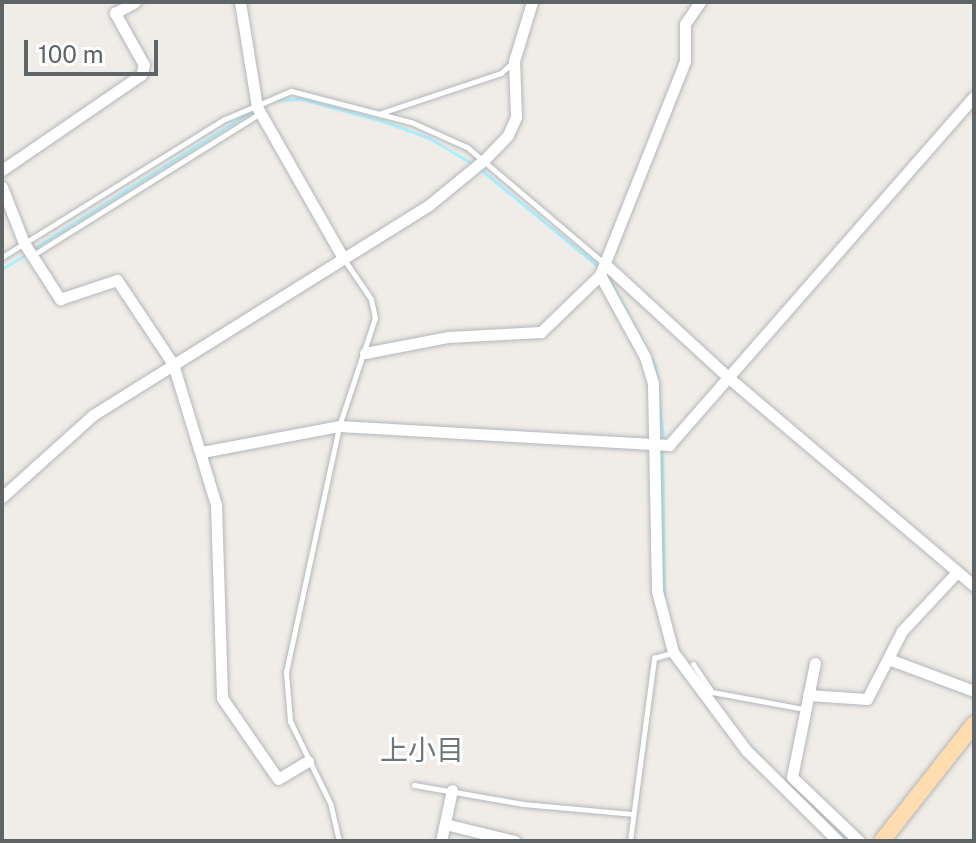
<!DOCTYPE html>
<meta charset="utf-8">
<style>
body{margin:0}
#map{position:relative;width:976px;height:843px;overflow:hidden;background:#f0ece7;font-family:"Public Sans","Noto Sans JP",sans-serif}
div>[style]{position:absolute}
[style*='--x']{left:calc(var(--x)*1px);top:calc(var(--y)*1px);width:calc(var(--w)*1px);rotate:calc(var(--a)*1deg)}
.stream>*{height:3px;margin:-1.5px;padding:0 1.5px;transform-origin:1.5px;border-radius:1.5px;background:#aaeffe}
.roads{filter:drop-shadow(0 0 2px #b2b7b9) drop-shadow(0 0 2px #b2b7b9)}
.service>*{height:5px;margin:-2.5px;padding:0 2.5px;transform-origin:2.5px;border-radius:2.5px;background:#fff}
.minor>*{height:11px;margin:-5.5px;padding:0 5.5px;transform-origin:5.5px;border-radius:5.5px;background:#fff}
.primary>*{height:16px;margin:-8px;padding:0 8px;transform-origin:8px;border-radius:8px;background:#fedcaf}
span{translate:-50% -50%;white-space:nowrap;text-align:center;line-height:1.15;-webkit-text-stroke:6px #fff;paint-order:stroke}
.quarter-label{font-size:28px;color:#707779}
.frame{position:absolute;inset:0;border:4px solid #5f6567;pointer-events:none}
.scale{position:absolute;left:24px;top:40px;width:134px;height:36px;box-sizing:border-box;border:4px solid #5f6567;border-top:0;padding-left:10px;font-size:24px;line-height:28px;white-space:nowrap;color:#5f6567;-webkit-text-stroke:6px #fff;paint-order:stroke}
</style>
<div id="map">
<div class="stream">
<div style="--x:275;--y:100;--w:28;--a:-2"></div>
<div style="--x:303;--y:99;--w:83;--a:15.4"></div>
<div style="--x:383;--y:121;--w:49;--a:20.3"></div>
<div style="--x:429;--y:138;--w:51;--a:30.6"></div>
<div style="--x:480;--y:169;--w:156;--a:39.5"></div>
<div style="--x:31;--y:250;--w:261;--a:-32.2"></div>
<div style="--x:2;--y:269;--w:26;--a:-32"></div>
<div style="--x:607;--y:276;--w:102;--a:61.9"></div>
<div style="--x:655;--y:366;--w:73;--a:83.7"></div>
<div style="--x:662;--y:451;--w:148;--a:89.2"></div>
<div style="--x:746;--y:742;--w:21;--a:47"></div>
<div style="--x:839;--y:835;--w:10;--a:37"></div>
</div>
<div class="roads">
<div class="service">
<div style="--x:381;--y:113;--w:126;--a:-18.4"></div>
<div style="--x:501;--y:73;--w:15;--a:-42"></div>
<div style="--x:33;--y:255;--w:266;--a:-32"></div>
<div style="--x:2;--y:257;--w:262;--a:-31.8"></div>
<div style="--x:225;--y:119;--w:72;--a:-23"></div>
<div style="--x:291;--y:91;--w:124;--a:14.5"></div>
<div style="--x:411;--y:122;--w:61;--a:24.1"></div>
<div style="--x:467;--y:147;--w:180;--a:40.3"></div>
<div style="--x:693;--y:664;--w:34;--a:56"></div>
<div style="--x:712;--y:692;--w:94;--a:10.5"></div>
<div style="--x:414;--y:785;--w:111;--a:9.9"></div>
<div style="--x:523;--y:804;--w:109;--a:5.2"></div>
<div style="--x:339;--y:841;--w:37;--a:-103"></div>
<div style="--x:331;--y:805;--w:93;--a:-116"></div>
<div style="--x:290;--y:721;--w:49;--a:-94.7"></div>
<div style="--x:286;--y:672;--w:252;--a:-77.8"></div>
<div style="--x:339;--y:426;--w:114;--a:-71.6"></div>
<div style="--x:375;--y:318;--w:19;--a:-102"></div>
<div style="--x:371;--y:299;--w:50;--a:-124.3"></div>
<div style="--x:630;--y:841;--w:185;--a:-82.5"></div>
<div style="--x:654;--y:658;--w:19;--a:-16"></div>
</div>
<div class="minor">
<div style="--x:240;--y:2;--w:106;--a:80.8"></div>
<div style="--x:257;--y:107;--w:174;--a:60.3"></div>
<div style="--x:2;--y:170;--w:168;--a:-34.4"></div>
<div style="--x:141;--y:75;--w:10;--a:-73"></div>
<div style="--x:144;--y:65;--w:60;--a:-119.1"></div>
<div style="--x:115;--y:13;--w:23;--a:-29"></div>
<div style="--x:2;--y:187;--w:60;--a:68.6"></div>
<div style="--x:24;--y:243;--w:67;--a:57.3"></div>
<div style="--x:60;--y:299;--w:60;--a:-18.4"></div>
<div style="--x:117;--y:280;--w:101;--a:56.3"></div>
<div style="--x:173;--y:364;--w:147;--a:73"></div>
<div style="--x:216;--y:505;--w:193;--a:88.2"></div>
<div style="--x:222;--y:698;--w:98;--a:55.3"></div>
<div style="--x:278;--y:779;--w:35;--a:-31"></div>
<div style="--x:605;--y:264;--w:168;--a:42.6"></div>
<div style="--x:729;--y:378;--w:321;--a:40.3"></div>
<div style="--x:600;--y:275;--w:94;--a:61.2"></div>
<div style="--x:645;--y:357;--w:27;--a:73"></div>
<div style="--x:653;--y:383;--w:208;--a:88.9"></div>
<div style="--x:657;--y:591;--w:63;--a:75.3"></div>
<div style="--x:673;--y:652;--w:122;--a:53.3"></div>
<div style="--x:746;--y:750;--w:129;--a:44.7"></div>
<div style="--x:365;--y:353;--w:85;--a:-10.9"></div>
<div style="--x:448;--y:337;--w:93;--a:-3.1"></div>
<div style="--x:541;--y:332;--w:82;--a:-44"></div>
<div style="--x:600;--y:275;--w:230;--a:-68.3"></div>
<div style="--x:685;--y:61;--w:37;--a:-90"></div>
<div style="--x:685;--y:24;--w:27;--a:-56"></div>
<div style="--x:202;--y:452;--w:139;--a:-10.7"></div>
<div style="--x:339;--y:426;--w:331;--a:3.3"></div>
<div style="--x:669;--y:445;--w:463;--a:-48.8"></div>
<div style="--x:2;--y:497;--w:122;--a:-42"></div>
<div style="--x:93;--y:415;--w:396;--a:-32"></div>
<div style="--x:429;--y:205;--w:71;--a:-39.3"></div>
<div style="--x:484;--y:160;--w:35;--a:-46"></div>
<div style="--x:508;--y:135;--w:20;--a:-66"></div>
<div style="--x:516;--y:117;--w:56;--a:-92"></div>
<div style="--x:514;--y:61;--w:62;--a:-73"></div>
<div style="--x:891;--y:660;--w:89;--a:20.5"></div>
<div style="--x:815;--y:663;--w:116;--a:101.4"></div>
<div style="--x:792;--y:777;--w:93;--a:43.7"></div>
<div style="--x:808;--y:695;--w:59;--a:3.9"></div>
<div style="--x:867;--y:699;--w:76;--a:-62.8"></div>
<div style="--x:902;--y:631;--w:79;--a:-47"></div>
<div style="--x:445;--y:824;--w:72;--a:13.7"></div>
<div style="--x:441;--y:841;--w:52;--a:-77.8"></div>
</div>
<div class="primary">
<div style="--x:882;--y:841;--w:149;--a:-51.8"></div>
</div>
</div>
<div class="quarter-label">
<span style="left:422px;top:750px">上小目</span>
</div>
<div class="frame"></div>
<div class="scale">100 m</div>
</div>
